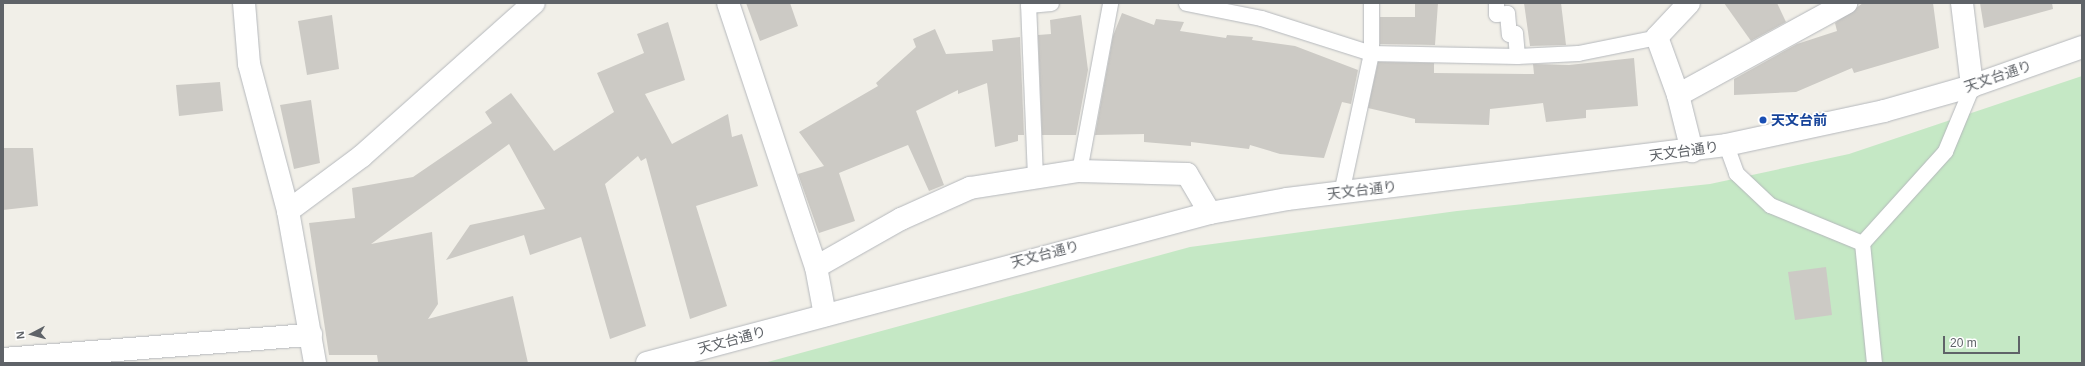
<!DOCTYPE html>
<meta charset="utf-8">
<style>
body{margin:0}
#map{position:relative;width:2085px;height:366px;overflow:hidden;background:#f1efe8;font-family:Arial,"Noto Sans JP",sans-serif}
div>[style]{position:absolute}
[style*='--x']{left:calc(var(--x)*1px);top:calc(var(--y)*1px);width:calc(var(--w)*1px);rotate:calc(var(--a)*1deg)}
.green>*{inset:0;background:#c5e8c5}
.building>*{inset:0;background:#cccac5}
.roads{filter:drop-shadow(0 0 1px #b5b8bc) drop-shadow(0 0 1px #b5b8bc)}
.service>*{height:15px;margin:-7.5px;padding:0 7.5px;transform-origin:7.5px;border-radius:7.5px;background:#fff}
.minor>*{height:22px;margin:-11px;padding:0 11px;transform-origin:11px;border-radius:11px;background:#fff}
.secondary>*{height:22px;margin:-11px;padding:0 11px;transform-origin:11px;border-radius:11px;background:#fff}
.dots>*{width:11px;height:11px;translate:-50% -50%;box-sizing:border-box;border:2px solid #fff;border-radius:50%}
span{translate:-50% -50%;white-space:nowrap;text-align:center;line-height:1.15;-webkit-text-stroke:3px #fff;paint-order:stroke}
.street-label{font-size:14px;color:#5f6368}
.transit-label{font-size:14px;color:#164399;font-weight:700}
.left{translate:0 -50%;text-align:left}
.frame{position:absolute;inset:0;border:4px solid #5f6368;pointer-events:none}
.north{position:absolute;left:12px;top:314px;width:40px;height:40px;-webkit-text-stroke:3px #fff;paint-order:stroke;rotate:264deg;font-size:11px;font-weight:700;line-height:16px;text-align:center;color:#5f6368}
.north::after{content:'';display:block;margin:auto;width:14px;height:18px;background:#5f6368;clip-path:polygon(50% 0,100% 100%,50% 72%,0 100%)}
.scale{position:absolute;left:1943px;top:336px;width:77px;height:18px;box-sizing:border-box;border:2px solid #5f6368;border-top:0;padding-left:5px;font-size:12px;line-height:14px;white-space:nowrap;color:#5f6368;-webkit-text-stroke:3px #fff;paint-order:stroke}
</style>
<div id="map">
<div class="green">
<div style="clip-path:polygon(2082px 76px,2082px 363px,764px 363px,1190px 247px,1457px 211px,1710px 184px,1849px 154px)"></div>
</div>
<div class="building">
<div style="clip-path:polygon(746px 3px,790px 3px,798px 26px,760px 41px)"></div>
<div style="clip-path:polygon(1415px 3px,1438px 3px,1435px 45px,1380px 44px,1380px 17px,1415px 17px)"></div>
<div style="clip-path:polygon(1524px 3px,1561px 3px,1566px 45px,1530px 46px)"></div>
<div style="clip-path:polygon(1724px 3px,1777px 3px,1786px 22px,1751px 41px)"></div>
<div style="clip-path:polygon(1863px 3px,1933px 3px,1939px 48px,1854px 73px,1852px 68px,1796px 92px,1734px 95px,1734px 79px,1797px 44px,1837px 31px,1835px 23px)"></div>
<div style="clip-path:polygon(1980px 3px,2052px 3px,2053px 9px,1984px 28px)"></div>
<div style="clip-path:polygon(1122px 13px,1154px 25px,1156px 19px,1184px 22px,1180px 31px,1226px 38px,1227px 35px,1253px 37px,1252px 40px,1295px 46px,1358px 70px,1351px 104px,1342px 102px,1324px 158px,1280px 154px,1250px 145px,1249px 149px,1191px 142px,1191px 146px,1144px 142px,1144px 134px,1095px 135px,1113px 36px)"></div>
<div style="clip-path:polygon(332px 15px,339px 69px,307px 75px,298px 21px)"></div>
<div style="clip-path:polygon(1081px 15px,1088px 70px,1076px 135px,1042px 135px,1038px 35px,1051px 34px,1050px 20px)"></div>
<div style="clip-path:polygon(668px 22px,685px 80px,645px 94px,672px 144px,728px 114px,732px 137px,742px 134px,758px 186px,696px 206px,727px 306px,690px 319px,646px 158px,641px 161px,638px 156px,605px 184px,646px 326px,610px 339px,581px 237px,530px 255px,524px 235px,446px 260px,470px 225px,545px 209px,509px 144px,371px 244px,432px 232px,438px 304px,428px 319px,513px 296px,528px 363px,378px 362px,377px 355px,329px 355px,309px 223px,355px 218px,352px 188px,413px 177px,492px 123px,485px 112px,511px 93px,554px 151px,614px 112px,597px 73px,644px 53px,637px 34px)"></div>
<div style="clip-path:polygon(935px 29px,946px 54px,993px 51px,992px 40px,1020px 37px,1024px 135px,1018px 135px,1018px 141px,995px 147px,987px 83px,958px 94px,958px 90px,916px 111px,944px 185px,929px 191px,908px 145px,839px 173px,855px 221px,819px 233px,798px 174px,824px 166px,799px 132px,878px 86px,876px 83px,916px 47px,913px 39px)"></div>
<div style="clip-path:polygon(1634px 58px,1638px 106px,1586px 110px,1586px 118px,1546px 122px,1543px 103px,1490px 109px,1489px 125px,1415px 123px,1415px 119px,1368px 108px,1378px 62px,1434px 63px,1434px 73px,1534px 74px,1533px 64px,1569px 65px)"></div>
<div style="clip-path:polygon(220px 82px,223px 111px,179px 116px,176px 85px)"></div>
<div style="clip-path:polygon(311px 100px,320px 163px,294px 169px,280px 105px)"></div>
<div style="clip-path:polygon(3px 148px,33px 148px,38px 206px,3px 210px)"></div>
<div style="clip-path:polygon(1826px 267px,1832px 315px,1795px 320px,1788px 272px)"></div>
</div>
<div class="roads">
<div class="service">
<div style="--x:1186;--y:3;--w:76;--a:11.3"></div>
<div style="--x:1261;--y:18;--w:115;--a:17.7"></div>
<div style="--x:1371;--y:53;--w:146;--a:1.2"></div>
<div style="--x:1517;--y:56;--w:61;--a:-2.8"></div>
<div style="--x:1578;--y:53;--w:81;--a:-11.4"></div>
<div style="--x:1496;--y:3;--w:11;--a:90"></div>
<div style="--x:1496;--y:14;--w:11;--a:-5"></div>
<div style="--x:1507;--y:13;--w:21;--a:85"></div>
<div style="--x:1509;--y:34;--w:6;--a:-9"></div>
<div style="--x:1515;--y:33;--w:23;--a:85"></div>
<div style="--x:1726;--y:145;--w:30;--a:70"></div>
<div style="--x:1736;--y:173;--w:47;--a:43.3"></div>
<div style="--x:1770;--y:205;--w:100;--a:22.4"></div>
<div style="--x:1079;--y:171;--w:171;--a:-79.5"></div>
<div style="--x:1035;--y:177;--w:172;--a:-92.3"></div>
<div style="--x:1028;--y:5;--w:23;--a:-5"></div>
<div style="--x:1341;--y:193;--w:143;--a:-77.9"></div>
<div style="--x:1371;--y:53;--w:50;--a:-90"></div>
<div style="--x:1874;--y:363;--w:121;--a:-95.7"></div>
<div style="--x:1862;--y:243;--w:124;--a:-47.9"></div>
<div style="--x:1945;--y:151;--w:70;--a:-67.4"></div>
</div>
<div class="minor">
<div style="--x:244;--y:3;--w:61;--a:85.3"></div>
<div style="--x:249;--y:64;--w:152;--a:75.1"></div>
<div style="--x:288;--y:211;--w:154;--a:79.9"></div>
<div style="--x:728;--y:3;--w:278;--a:71.6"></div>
<div style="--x:816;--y:267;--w:49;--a:79.4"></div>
<div style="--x:1689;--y:3;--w:47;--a:133.3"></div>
<div style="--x:1657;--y:37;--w:62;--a:70.1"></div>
<div style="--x:1678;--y:95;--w:58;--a:76"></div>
<div style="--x:1962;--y:3;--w:84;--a:83.1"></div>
<div style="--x:1678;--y:95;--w:192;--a:-28.7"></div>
<div style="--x:288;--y:211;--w:92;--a:-36.6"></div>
<div style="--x:362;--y:156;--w:230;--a:-41.7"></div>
<div style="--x:816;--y:267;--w:98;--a:-29.5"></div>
<div style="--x:901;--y:219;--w:76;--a:-24.2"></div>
<div style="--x:970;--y:188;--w:110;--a:-8.9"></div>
<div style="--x:1079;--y:171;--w:108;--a:1.6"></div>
<div style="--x:1187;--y:174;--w:45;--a:59.5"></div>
<div style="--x:3;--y:359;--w:309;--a:-4.5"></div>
</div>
<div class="secondary">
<div style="--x:647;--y:363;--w:583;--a:-14.92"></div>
<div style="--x:1210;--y:213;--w:78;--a:-10.3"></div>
<div style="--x:1287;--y:199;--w:442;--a:-7"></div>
<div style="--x:1726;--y:145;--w:162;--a:-12.1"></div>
<div style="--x:1884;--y:111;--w:91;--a:-15.9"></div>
<div style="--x:1972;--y:86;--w:117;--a:-19.5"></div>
</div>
</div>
<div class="dots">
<div style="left:1763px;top:120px;background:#1a4fb4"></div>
</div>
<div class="street-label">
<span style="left:1998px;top:76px;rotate:-19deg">天文台通り</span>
<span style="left:1684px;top:151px;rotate:-8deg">天文台通り</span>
<span style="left:1362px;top:190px;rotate:-7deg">天文台通り</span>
<span style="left:1045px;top:254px;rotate:-15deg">天文台通り</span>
<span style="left:732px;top:340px;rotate:-15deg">天文台通り</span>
</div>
<div class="transit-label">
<span class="left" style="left:1771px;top:120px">天文台前</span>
</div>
<div class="frame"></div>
<div class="north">N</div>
<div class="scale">20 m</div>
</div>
